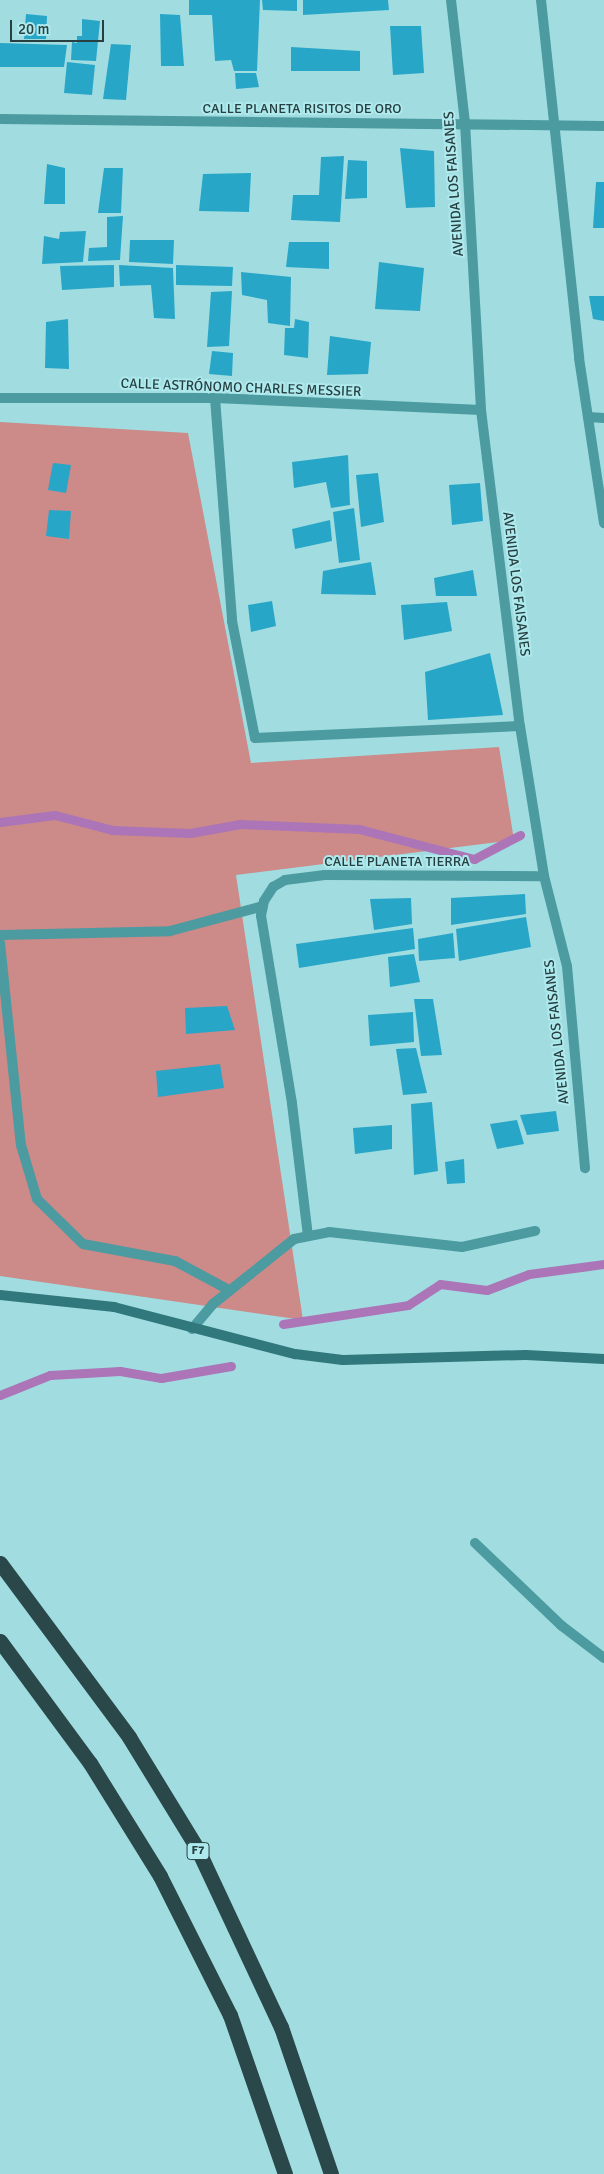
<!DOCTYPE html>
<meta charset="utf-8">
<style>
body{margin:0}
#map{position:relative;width:604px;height:2174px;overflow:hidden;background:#a1dde0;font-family:Signika,sans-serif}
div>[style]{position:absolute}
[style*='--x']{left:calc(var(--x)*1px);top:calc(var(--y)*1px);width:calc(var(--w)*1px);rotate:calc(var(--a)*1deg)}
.green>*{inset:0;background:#cc8a89}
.stream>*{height:9px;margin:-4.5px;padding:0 4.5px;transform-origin:4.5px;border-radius:4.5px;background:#ab75b7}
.building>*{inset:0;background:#28a6c7}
.lane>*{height:10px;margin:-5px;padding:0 5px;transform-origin:5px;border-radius:5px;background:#4b9ba0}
.street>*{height:10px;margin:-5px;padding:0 5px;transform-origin:5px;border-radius:5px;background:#4b9ba0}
.secondary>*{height:10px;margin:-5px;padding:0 5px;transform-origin:5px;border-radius:5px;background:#31787c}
.highway>*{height:15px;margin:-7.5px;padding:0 7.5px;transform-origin:7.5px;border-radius:7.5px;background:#2a4749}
span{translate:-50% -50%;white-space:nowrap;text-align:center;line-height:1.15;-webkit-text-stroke:4px #aeeaed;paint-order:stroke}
.shield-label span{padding:1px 4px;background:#aeeaed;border:1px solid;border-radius:4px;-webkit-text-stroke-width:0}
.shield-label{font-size:12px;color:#273f41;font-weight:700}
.street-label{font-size:14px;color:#273f41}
.scale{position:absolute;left:10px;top:20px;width:94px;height:22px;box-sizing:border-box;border:2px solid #273f41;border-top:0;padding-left:6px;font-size:15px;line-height:18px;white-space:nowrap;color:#273f41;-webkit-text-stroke:4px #aeeaed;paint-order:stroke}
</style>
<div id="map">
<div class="green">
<div style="clip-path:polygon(0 422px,188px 433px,251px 763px,499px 747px,514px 840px,236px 875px,303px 1320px,0 1276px)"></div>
</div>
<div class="stream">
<div style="--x:0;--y:822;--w:55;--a:-7.3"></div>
<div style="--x:55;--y:815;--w:59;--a:14.7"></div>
<div style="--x:112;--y:830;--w:78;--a:2.2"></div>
<div style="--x:190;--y:833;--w:51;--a:-10.2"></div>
<div style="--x:240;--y:824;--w:119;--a:2.4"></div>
<div style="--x:359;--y:829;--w:119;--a:14.6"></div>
<div style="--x:474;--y:859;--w:52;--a:-27.6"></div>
<div style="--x:283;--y:1324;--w:126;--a:-8.6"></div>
<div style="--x:408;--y:1305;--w:38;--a:-33"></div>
<div style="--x:440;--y:1284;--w:47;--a:7.3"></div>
<div style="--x:487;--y:1290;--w:45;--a:-20.9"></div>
<div style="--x:529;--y:1274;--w:76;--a:-7.6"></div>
<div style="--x:0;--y:1395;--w:54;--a:-21.8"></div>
<div style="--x:50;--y:1375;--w:70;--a:-3.3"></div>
<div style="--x:120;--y:1371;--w:42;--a:9.7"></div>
<div style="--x:161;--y:1378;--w:71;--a:-9.7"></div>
</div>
<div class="building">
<div style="clip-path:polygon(189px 0,260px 0,257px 71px,234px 71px,231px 60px,215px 61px,212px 15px,189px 15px)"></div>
<div style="clip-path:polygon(262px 0,297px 0,297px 11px,263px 10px)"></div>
<div style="clip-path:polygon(303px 0,388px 0,389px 10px,303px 15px)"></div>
<div style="clip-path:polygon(26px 14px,47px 16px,46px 39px,24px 39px)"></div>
<div style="clip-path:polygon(160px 14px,180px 15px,184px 66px,161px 66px)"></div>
<div style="clip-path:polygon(82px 19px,100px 21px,96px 61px,71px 60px,72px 42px,77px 43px,77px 36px,82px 36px)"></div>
<div style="clip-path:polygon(390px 26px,421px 26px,424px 73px,393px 75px)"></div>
<div style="clip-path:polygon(0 43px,67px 45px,64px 67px,0 67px)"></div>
<div style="clip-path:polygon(111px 44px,131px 45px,126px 100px,103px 99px)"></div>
<div style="clip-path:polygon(291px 47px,360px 51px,360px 71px,291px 71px)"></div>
<div style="clip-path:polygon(67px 62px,95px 65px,92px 95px,64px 93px)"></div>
<div style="clip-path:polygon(235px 73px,256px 73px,259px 87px,236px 89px)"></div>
<div style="clip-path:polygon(400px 148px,434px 151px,435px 207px,406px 208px)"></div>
<div style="clip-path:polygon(344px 156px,340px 222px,291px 220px,293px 195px,319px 195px,321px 157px)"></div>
<div style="clip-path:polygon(348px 160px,367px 161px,367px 198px,345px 199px)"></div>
<div style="clip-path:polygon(47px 164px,65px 168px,65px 204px,44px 204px)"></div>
<div style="clip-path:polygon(104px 168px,123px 168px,121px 213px,98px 213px)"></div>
<div style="clip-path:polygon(251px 173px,249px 212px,199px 211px,203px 174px)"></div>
<div style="clip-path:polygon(596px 182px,604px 182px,604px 228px,593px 228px)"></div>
<div style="clip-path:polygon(123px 216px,120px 260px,88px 261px,89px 248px,107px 247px,107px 217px)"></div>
<div style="clip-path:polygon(86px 231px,83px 262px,42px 264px,44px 236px,59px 239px,60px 232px)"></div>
<div style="clip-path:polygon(130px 240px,174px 240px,173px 264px,129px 262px)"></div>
<div style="clip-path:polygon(289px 242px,329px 242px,329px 269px,286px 267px)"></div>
<div style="clip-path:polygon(379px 262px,424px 268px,420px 311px,375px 309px)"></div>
<div style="clip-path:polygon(114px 265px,114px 287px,62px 290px,60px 266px)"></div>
<div style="clip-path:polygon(119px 265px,173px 268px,175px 319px,154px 318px,151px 285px,120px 286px)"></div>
<div style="clip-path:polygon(176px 265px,233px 267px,232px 286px,176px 285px)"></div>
<div style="clip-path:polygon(241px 272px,291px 277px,290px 326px,268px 323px,267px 300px,242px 295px)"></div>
<div style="clip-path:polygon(232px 291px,229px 346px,207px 347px,211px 292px)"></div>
<div style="clip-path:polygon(589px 296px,604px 296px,604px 321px,593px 319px)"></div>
<div style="clip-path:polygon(68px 319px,69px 369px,45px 368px,46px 322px)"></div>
<div style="clip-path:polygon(295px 319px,309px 322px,308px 358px,284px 355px,285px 328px,294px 328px)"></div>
<div style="clip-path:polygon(330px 336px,371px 342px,368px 374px,327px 375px)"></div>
<div style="clip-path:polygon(212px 351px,233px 353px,232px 376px,209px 374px)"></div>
<div style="clip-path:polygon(348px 455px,350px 505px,331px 508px,326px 482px,294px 488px,292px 462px)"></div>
<div style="clip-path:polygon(53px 463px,71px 465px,66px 493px,48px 490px)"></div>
<div style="clip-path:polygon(378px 473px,384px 522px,361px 527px,356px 475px)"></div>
<div style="clip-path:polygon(480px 483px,483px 521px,452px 525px,449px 485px)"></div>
<div style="clip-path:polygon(354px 508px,360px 560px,339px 563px,333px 512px)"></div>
<div style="clip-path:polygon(49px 510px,71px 511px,69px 539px,46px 536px)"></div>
<div style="clip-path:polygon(330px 520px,332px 541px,295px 549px,292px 529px)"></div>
<div style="clip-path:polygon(371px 562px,376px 595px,321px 594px,323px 571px)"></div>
<div style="clip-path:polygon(473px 570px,477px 596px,436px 596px,434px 578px)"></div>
<div style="clip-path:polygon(272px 601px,276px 626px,251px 632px,248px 605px)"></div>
<div style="clip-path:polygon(447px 602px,452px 631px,404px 640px,401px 605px)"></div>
<div style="clip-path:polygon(490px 653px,503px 715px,428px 720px,425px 672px)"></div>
<div style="clip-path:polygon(525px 894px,526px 914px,451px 925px,451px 898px)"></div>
<div style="clip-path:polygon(411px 898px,412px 924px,374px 930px,370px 899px)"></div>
<div style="clip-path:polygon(526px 917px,531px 947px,459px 961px,456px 929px)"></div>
<div style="clip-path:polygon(413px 928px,415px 949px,299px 968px,296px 944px)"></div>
<div style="clip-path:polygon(453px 933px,455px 958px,419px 961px,418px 939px)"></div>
<div style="clip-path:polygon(414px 954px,420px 982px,390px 987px,388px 957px)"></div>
<div style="clip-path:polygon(414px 999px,433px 999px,442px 1055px,421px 1056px)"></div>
<div style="clip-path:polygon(227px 1006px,235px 1030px,186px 1034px,185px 1008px)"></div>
<div style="clip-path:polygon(413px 1012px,414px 1042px,370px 1046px,368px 1015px)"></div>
<div style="clip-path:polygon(416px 1048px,427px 1093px,403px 1095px,396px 1049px)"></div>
<div style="clip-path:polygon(220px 1064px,224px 1088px,158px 1097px,156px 1071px)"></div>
<div style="clip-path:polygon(432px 1102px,438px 1171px,414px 1175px,411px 1104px)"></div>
<div style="clip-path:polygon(556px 1111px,559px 1131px,527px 1135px,520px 1115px)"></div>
<div style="clip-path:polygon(517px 1120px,524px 1144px,497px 1149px,490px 1124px)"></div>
<div style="clip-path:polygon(392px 1125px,392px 1149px,355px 1154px,353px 1128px)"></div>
<div style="clip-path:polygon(464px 1159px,465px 1183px,447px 1184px,445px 1162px)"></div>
</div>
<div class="lane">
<div style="--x:255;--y:738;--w:265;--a:-2.6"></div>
<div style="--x:0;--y:935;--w:170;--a:-1.3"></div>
<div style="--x:170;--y:931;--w:96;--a:-15"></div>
<div style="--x:0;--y:943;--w:203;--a:84.1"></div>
<div style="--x:21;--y:1145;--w:56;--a:73.5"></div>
<div style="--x:37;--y:1199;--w:64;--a:44.4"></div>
<div style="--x:83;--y:1244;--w:94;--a:10.5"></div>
<div style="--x:175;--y:1261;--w:61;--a:28.2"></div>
</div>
<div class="street">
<div style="--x:451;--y:0;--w:124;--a:83.5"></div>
<div style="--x:465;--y:123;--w:287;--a:86.8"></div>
<div style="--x:481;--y:410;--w:318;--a:83"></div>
<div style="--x:520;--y:726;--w:152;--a:80.9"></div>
<div style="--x:544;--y:876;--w:93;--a:75.7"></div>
<div style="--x:567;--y:966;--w:203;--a:84.9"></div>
<div style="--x:541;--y:0;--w:360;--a:83.9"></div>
<div style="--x:579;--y:358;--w:167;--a:81.4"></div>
<div style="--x:0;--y:119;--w:604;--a:0.66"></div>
<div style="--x:0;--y:398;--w:215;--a:0"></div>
<div style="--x:215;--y:398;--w:266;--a:2.6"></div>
<div style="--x:215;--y:398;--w:224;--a:85.6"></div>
<div style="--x:232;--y:621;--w:119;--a:78.9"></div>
<div style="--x:588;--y:417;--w:16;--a:4"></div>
<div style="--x:308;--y:1236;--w:134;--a:-96.9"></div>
<div style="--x:292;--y:1103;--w:190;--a:-99.4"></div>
<div style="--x:261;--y:916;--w:15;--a:-79"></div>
<div style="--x:264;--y:901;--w:17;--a:-57"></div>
<div style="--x:273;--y:887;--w:14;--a:-30"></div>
<div style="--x:285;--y:880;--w:40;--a:-7.1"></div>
<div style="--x:325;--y:875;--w:219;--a:0.3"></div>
<div style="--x:192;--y:1329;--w:33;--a:-50"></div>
<div style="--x:213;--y:1304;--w:104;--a:-38.7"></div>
<div style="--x:294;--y:1239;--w:36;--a:-11"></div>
<div style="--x:329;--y:1232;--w:134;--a:6.4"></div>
<div style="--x:462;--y:1247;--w:75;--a:-12.4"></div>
<div style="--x:475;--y:1543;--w:120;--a:43.7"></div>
<div style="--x:562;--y:1626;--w:53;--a:37.3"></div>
</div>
<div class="secondary">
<div style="--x:0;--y:1295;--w:115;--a:6"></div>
<div style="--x:114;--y:1307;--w:187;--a:14.6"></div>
<div style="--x:295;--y:1354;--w:48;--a:7.1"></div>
<div style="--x:343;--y:1360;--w:183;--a:-1.6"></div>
<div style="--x:526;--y:1355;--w:78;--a:2.9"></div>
</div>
<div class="highway">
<div style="--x:0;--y:1563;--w:217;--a:53.4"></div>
<div style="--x:129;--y:1737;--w:130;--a:58.5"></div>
<div style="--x:197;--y:1848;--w:198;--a:64.9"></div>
<div style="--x:281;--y:2027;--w:155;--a:71.2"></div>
<div style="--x:0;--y:1641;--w:152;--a:53.6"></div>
<div style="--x:90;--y:1763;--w:133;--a:58.2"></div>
<div style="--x:160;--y:1876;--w:156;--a:63.3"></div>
<div style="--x:230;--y:2015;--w:168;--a:70.9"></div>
</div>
<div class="shield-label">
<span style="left:198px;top:1851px">F7</span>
</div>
<div class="street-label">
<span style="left:302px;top:109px">CALLE PLANETA RISITOS DE ORO</span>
<span style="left:454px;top:184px;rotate:-94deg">AVENIDA LOS FAISANES</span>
<span style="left:241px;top:388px;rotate:2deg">CALLE ASTRÓNOMO CHARLES MESSIER</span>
<span style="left:516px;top:584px;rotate:83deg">AVENIDA LOS FAISANES</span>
<span style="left:397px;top:862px">CALLE PLANETA TIERRA</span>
<span style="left:557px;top:1032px;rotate:-96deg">AVENIDA LOS FAISANES</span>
</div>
<div class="scale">20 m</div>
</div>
